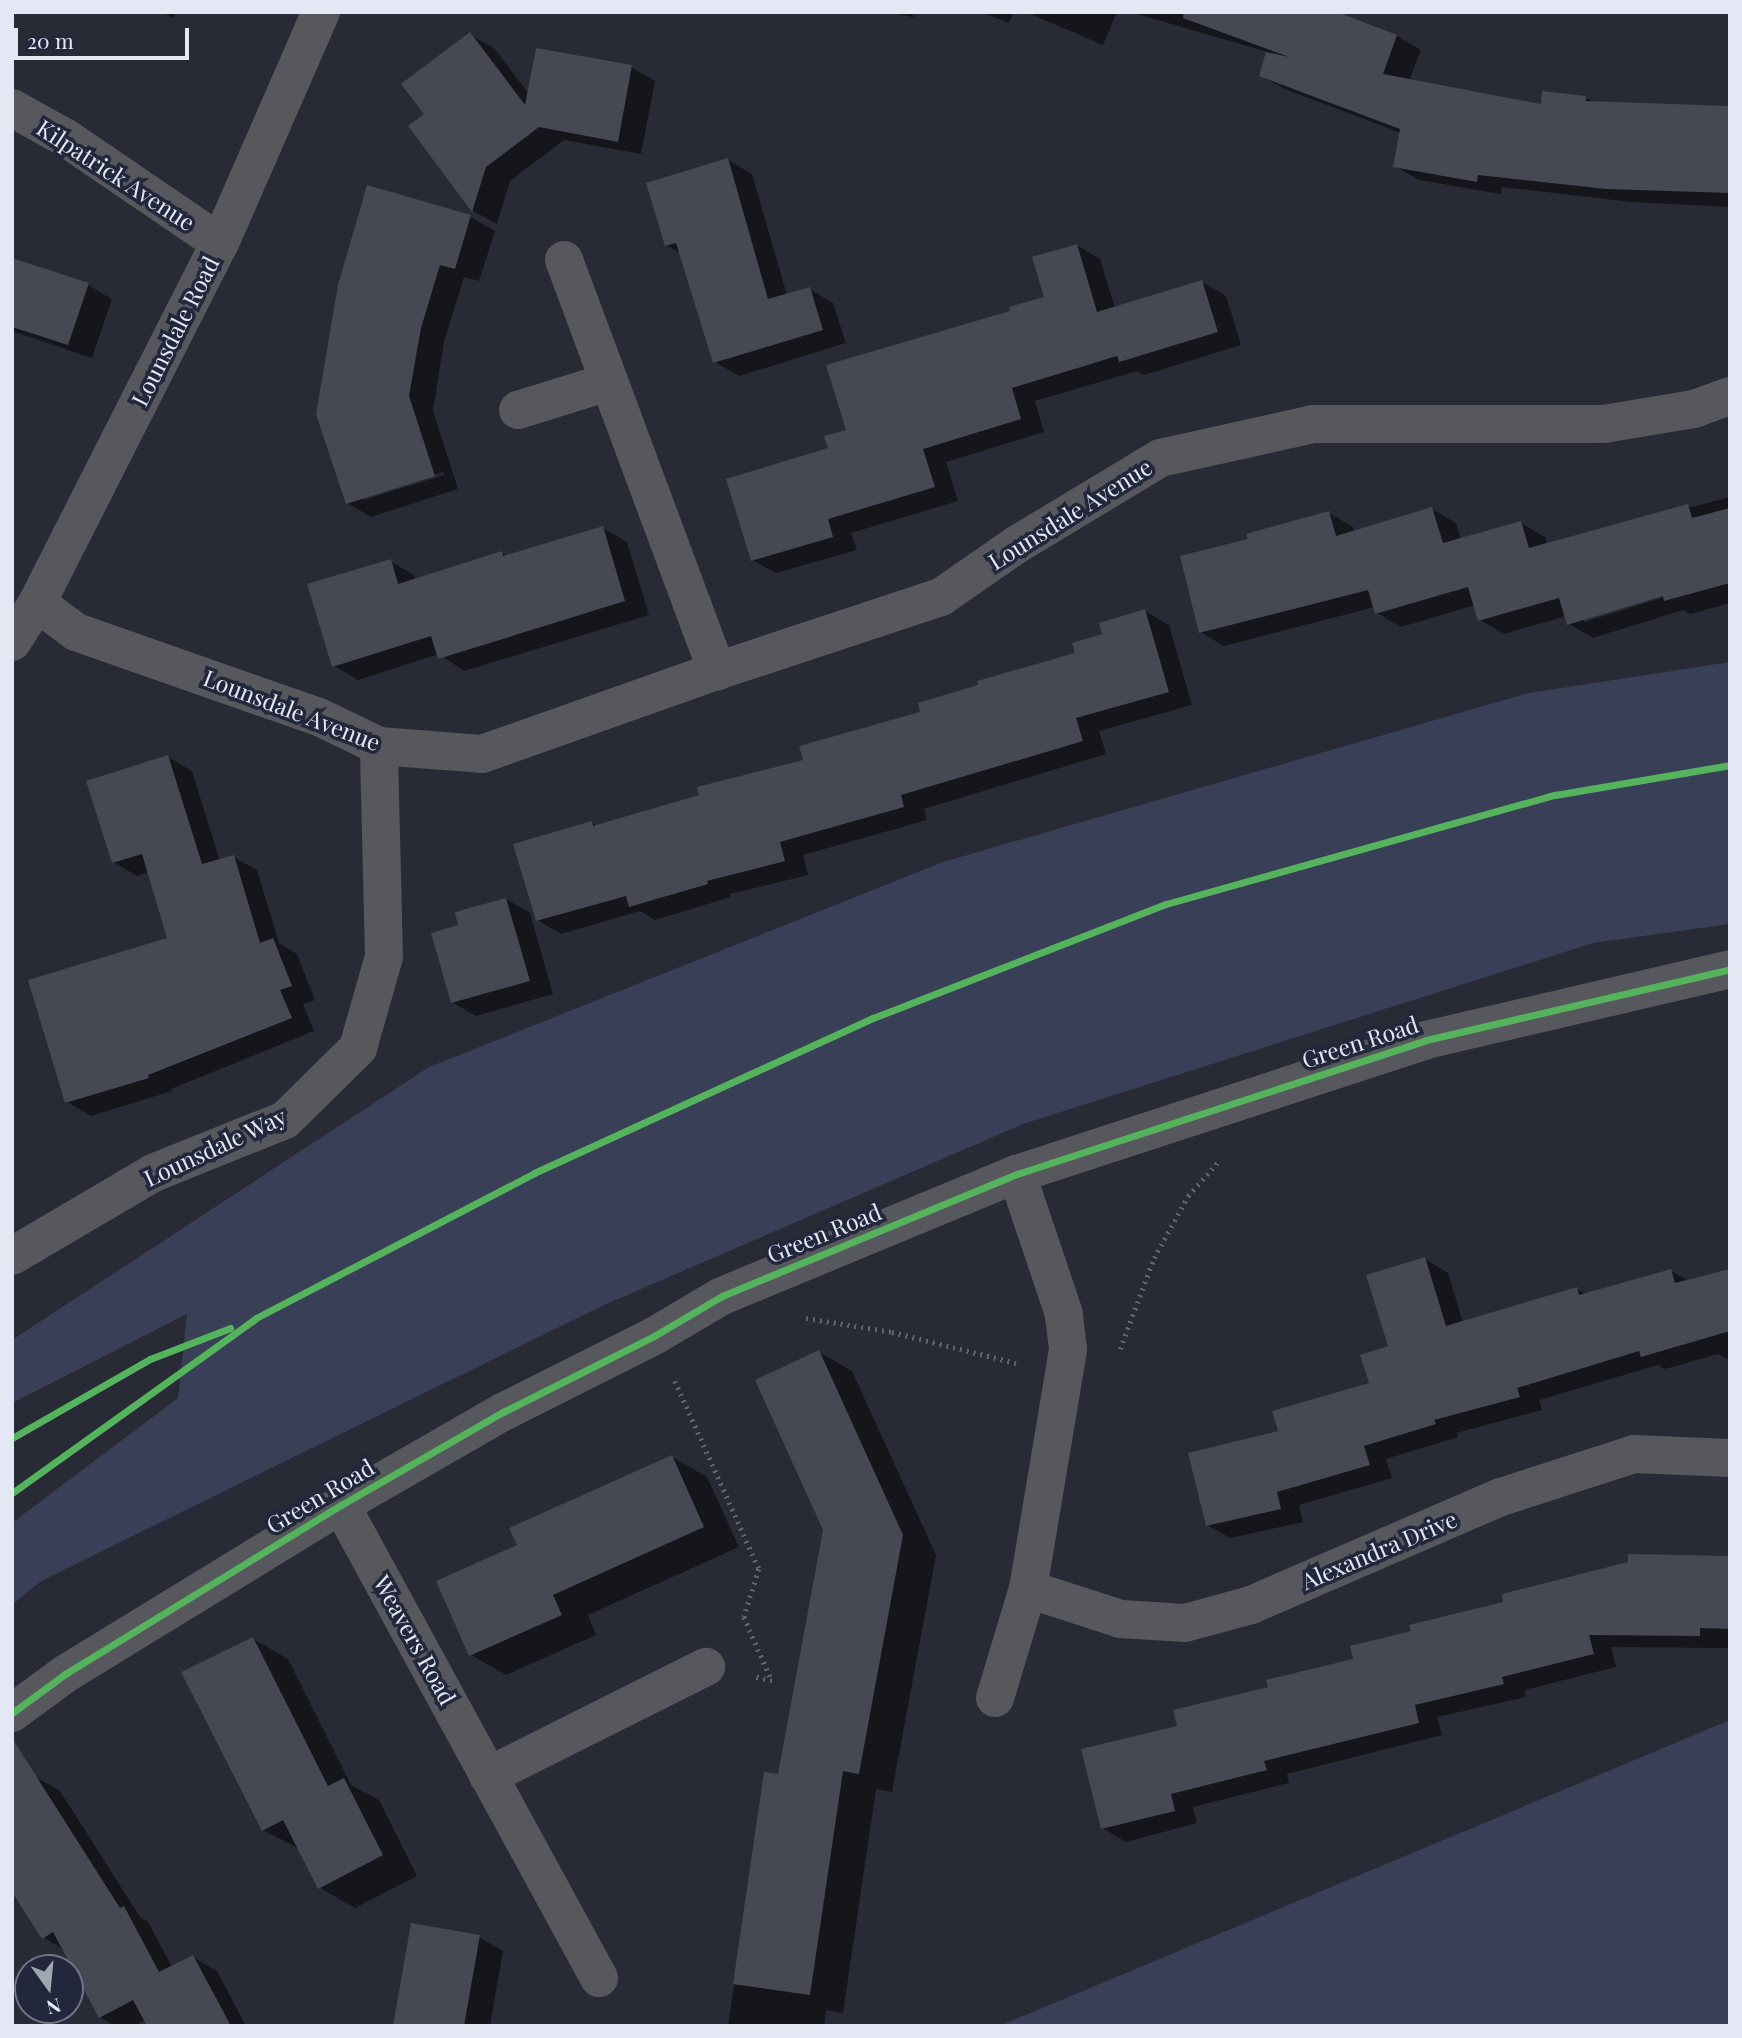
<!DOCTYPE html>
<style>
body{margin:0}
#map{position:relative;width:1742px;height:2038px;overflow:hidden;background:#282a35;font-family:"Playfair Display",serif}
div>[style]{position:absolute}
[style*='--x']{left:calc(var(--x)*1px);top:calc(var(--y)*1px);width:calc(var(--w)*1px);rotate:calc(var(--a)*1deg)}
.green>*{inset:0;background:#383f56}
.shadow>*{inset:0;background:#0007}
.building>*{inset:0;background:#464854}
.path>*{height:4.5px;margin-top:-2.25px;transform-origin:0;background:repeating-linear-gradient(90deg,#636469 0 2px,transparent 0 7px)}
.minor>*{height:38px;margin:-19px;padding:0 19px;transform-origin:19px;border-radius:19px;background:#57585d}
.cycleway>*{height:7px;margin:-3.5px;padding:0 3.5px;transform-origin:3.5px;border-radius:3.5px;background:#56b35d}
span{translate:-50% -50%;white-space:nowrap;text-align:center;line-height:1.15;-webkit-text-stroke:7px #22273b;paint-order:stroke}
.street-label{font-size:23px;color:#e4e8f5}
.frame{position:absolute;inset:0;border:14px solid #e4e8f5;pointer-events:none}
.north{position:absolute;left:14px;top:1954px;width:70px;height:70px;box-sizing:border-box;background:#22273b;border:2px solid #707485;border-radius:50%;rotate:165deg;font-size:19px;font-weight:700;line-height:28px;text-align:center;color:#e4e8f5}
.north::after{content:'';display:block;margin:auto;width:24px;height:32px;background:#a2a6b2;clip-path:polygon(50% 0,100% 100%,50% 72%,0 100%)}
.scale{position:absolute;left:14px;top:28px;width:175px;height:32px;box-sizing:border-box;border:4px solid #e4e8f5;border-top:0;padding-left:9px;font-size:21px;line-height:24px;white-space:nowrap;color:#e4e8f5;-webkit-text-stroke:5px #22273b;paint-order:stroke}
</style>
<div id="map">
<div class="green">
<div style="clip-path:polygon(1730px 662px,1730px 924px,1593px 943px,1023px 1124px,602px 1306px,41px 1581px,12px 1605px,12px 1523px,178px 1398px,187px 1314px,12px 1403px,12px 1340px,429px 1067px,943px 862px,1529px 693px)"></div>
<div style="clip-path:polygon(1730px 1720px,1730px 2026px,999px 2026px)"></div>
</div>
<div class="shadow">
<div style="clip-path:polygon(162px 12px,177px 12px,173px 18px)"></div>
<div style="clip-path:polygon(891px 12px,909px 12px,916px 18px)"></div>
<div style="clip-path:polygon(981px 12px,1014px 12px,1009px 23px)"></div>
<div style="clip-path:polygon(1026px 12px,1117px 12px,1103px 45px)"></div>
<div style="clip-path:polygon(1130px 12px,1332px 12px,1397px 36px,1421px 50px,1409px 81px,1542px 106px,1586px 98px,1596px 103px,1730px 106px,1730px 207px,1631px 202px,1502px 187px,1501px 194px,1419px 180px,1395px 166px,1401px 133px,1285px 89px,1261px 76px,1268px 52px)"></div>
<div style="clip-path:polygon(470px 35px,494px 48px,529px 94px,631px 67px,655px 81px,641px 154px,564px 140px,510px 181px,497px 224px,473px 211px,410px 127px,426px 114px)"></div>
<div style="clip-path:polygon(728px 160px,752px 174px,787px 295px,809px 289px,833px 303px,846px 343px,739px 376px,715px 362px,682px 254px,666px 245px)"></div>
<div style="clip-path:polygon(evenodd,369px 187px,471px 217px,495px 231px,479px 281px,464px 277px,444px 342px,433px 411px,458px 489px,371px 517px,347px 503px,369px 187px,443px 472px,444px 475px,363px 500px,363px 497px,443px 472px)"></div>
<div style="clip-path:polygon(1076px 245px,1100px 259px,1115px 308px,1202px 282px,1226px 296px,1241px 345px,1144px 375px,1137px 371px,1035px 401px,1044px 432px,946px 462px,958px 501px,851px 533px,857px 550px,776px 573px,752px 560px,830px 449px,848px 431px,1012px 312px,1046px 298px)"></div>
<div style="clip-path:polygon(12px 260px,88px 285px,112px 299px,92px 358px,12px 331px)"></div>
<div style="clip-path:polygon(evenodd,1730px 497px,1730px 603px,1690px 614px,1683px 610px,1593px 638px,1569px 624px,1566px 616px,1504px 634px,1480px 620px,1475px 605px,1401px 627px,1377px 613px,1375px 607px,1224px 646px,1200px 632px,1250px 540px,1329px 513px,1353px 527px,1354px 532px,1432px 509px,1456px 523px,1461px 540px,1521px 523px,1545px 537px,1547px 545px,1730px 497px,1670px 592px,1671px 595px,1584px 622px,1584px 618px,1670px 592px)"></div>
<div style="clip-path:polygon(603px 528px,627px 542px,649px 615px,464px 671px,439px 654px,358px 680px,334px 666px,390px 561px,414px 575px,416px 580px,502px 553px,508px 556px)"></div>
<div style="clip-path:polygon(1145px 611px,1169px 625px,1192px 705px,1099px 731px,1106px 754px,924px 809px,927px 820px,803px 855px,808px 875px,730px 894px,731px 897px,655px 920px,640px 911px,561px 934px,537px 920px,592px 823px,598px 827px,805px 761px,1078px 654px)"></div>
<div style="clip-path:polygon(168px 757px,192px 771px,220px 861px,233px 857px,257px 870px,279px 943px,297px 954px,315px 1000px,303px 1004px,314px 1031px,171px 1089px,172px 1091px,91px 1116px,67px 1102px,170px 939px,149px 872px,137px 876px,113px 862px)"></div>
<div style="clip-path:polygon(506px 899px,530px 913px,553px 994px,476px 1016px,452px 1002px,461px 926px)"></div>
<div style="clip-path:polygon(1425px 1259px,1448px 1273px,1463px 1323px,1577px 1289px,1587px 1295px,1671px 1271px,1689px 1281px,1730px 1270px,1730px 1361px,1718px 1354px,1665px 1369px,1658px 1365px,1539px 1400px,1542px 1410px,1456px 1433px,1458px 1437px,1386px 1459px,1392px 1478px,1299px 1505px,1303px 1522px,1230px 1538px,1207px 1525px,1280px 1433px,1371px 1384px,1390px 1347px)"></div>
<div style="clip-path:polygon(819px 1352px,852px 1371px,936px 1555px,892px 1792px,876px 1789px,843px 2013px,826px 2010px,824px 2026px,728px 2026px,765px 1774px,780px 1776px,825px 1529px)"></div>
<div style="clip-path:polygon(672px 1457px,707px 1477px,739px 1547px,588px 1615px,596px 1635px,506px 1675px,471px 1655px,519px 1546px)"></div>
<div style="clip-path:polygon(1629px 1556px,1730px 1556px,1730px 1648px,1611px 1647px,1616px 1667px,1525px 1690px,1526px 1697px,1437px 1717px,1442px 1735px,1287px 1774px,1289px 1783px,1193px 1807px,1197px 1823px,1126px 1842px,1102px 1828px,1179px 1727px,1270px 1689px,1355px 1660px,1413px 1632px,1629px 1563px)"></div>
<div style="clip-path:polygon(253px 1639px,288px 1659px,351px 1785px,379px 1800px,417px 1876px,355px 1908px,320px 1888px,300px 1849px,263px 1830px)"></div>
<div style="clip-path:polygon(36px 1777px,60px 1791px,140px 1917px,148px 1922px,172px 1967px,193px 1957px,217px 1971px,246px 2026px,149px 2026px,145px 2020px,134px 2026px,115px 2026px,100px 2017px,64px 1950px,43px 1937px)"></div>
<div style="clip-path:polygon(479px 1937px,503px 1951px,490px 2026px,395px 2026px)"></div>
</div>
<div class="building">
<div style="clip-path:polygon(1184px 12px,1337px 12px,1397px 35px,1383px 74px,1541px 104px,1542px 91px,1586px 96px,1586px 101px,1730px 106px,1730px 193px,1606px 189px,1478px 175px,1477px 182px,1393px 167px,1400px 129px,1259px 76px,1266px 52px,1289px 57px,1183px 18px)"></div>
<div style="clip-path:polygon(470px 32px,525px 105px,536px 48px,632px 65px,618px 142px,539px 127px,486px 167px,472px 212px,408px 126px,424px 114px,401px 84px)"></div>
<div style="clip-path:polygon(728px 158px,768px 299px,810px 287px,823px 330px,713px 363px,676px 243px,665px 246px,646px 183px)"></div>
<div style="clip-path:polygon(367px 185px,471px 215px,455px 269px,440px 265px,421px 328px,409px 396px,435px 476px,346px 504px,316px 414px,338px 285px)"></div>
<div style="clip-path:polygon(1077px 244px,1097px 312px,1202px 280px,1218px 332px,1119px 362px,1117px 356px,1012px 388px,1021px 419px,923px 449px,935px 487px,828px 519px,833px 537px,751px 561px,726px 479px,828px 448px,824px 436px,846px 430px,826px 365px,1010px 311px,1009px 307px,1044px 297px,1032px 257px)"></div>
<div style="clip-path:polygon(12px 258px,89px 283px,68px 345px,12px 327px)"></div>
<div style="clip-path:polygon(1688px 504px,1692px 518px,1730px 508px,1730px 583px,1664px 601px,1663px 596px,1567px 625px,1559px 598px,1478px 621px,1468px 587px,1375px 614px,1368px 590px,1199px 633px,1180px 556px,1248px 539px,1246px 534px,1329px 511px,1336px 536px,1432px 507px,1443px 543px,1521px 521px,1529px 548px)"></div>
<div style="clip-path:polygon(603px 526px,625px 601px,438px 659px,431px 636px,332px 667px,307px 584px,391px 559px,398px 584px,502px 551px,503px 556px)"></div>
<div style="clip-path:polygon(1145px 609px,1169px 692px,1076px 718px,1083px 741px,901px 795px,904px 807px,780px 842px,785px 861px,707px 881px,708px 884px,629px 907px,626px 896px,536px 921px,513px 844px,592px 821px,593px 826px,699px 795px,697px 787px,803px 760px,799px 746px,920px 712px,918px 703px,978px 685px,977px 681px,1075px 653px,1072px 643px,1102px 634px,1099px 623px)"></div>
<div style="clip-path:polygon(168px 755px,202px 864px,234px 855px,260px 943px,273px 938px,292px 986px,280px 990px,292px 1018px,148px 1075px,149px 1078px,65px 1103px,28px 980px,167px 938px,142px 854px,112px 863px,86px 781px)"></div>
<div style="clip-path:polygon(506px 898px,530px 981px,451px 1003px,431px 933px,458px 925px,455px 912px)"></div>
<div style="clip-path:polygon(1425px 1257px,1446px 1326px,1577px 1287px,1579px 1295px,1671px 1269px,1675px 1283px,1730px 1269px,1730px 1331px,1641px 1357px,1639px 1351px,1517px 1388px,1520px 1397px,1434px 1420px,1436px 1424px,1364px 1446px,1370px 1465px,1277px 1492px,1281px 1509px,1206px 1526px,1188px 1453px,1278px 1431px,1272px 1411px,1369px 1383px,1360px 1355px,1388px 1346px,1366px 1275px)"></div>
<div style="clip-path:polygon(819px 1350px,903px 1535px,859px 1774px,843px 1771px,810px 1995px,733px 1984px,764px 1772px,778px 1774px,823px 1530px,755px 1380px)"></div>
<div style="clip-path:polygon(672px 1455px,704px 1527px,553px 1595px,562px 1615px,469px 1656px,436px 1581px,517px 1545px,509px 1528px)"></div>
<div style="clip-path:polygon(1628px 1554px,1730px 1556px,1730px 1629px,1700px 1628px,1700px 1636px,1589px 1635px,1594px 1654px,1502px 1677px,1504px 1684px,1415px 1705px,1419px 1723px,1264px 1761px,1267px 1770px,1171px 1794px,1175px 1811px,1101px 1829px,1081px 1749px,1177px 1726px,1173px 1710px,1268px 1687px,1266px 1680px,1353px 1659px,1350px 1646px,1411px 1631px,1409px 1625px,1503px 1602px,1502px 1594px,1628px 1562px)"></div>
<div style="clip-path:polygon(253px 1637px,328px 1786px,344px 1778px,383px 1855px,318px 1889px,283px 1820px,262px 1831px,181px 1672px)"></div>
<div style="clip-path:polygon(12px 1738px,120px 1908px,124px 1906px,159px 1972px,193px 1955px,231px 2026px,147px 2026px,133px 2000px,99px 2018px,53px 1932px,42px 1939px,12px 1892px)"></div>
<div style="clip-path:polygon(411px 1923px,480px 1935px,464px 2026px,393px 2026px)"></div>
</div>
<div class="path">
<div style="--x:806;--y:1318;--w:87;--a:9.2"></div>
<div style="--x:892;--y:1332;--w:128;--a:14"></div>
<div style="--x:1120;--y:1349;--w:97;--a:-69.5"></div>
<div style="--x:1154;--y:1258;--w:71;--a:-61.3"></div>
<div style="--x:1188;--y:1196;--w:44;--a:-48.7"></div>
<div style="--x:675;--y:1381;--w:206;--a:65.9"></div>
<div style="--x:759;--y:1569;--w:50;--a:107.4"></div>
<div style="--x:744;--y:1617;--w:70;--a:66.4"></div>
<div style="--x:772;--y:1681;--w:18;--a:-167"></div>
</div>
<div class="minor">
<div style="--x:12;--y:108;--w:62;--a:29.1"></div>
<div style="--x:66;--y:138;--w:186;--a:34.3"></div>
<div style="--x:564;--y:260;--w:439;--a:69.6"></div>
<div style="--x:518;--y:410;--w:94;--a:-17.3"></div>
<div style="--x:37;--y:603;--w:49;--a:36.6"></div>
<div style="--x:76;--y:632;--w:257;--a:19.3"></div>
<div style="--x:319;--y:717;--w:67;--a:25.8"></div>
<div style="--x:379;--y:746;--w:103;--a:4.4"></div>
<div style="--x:482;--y:754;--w:249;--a:-19.5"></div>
<div style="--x:717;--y:671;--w:236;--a:-18.3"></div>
<div style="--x:941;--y:597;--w:91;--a:-34.7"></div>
<div style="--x:1016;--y:545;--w:168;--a:-31.1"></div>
<div style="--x:1160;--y:458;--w:157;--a:-12.5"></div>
<div style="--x:1313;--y:424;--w:291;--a:0"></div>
<div style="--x:1604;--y:424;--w:91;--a:-9.5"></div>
<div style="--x:1694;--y:409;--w:38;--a:-20"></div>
<div style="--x:12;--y:642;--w:46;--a:-57.3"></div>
<div style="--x:37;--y:603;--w:404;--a:-63.1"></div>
<div style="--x:220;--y:243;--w:252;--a:-66.4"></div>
<div style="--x:12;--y:1256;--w:164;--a:-30.5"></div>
<div style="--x:153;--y:1173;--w:142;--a:-21.9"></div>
<div style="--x:285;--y:1120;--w:103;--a:-44.6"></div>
<div style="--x:358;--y:1048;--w:95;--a:-74.1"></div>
<div style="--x:384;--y:957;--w:211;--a:-91.4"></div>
<div style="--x:341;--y:1505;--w:539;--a:61.39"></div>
<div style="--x:1028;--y:1589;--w:98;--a:17.9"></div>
<div style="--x:1121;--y:1619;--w:64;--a:3.6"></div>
<div style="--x:1185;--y:1623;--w:68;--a:-15.3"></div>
<div style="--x:1251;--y:1605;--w:272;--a:-23.4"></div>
<div style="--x:1501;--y:1497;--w:140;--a:-17.9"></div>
<div style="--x:1634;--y:1454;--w:96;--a:2.4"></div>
<div style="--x:995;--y:1698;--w:114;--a:-73.2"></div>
<div style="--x:1028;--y:1589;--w:243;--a:-80.5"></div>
<div style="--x:1068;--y:1349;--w:35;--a:-97"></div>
<div style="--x:1064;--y:1314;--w:148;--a:-108.6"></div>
<div style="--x:12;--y:1713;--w:66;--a:-36.3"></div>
<div style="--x:65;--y:1674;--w:324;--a:-31.5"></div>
<div style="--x:341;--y:1505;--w:187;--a:-29.9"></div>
<div style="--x:503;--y:1412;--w:169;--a:-26.7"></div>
<div style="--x:654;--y:1336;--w:79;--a:-30.5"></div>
<div style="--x:722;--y:1296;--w:319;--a:-22.5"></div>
<div style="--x:1017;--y:1174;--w:430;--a:-18.1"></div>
<div style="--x:1426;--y:1040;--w:312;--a:-13.1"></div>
<div style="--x:488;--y:1776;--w:244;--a:-26.6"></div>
</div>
<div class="cycleway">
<div style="--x:12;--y:1438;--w:159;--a:-29.8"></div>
<div style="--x:150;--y:1359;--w:86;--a:-21.2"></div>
<div style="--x:12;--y:1493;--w:300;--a:-35.6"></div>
<div style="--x:256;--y:1318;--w:314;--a:-27.5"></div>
<div style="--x:534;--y:1173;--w:373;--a:-24.6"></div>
<div style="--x:873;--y:1018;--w:314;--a:-21.3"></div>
<div style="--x:1166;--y:904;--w:404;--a:-15.7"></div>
<div style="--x:1555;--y:795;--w:178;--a:-9.7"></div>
<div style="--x:12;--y:1713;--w:66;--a:-36.3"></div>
<div style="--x:65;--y:1674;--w:324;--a:-31.5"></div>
<div style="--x:341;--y:1505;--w:187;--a:-29.9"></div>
<div style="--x:503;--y:1412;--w:169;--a:-26.7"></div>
<div style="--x:654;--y:1336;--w:79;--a:-30.5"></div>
<div style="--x:722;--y:1296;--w:319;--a:-22.5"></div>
<div style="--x:1017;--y:1174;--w:430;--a:-18.1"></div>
<div style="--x:1426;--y:1040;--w:312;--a:-13.1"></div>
</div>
<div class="street-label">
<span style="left:116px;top:175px;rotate:33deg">Kilpatrick Avenue</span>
<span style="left:175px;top:331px;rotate:-63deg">Lounsdale Road</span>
<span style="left:1070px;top:514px;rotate:-32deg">Lounsdale Avenue</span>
<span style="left:292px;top:710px;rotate:21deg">Lounsdale Avenue</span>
<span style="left:1360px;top:1042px;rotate:-18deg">Green Road</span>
<span style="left:215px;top:1147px;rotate:-25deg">Lounsdale Way</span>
<span style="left:824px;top:1233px;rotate:-22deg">Green Road</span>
<span style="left:320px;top:1496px;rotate:-31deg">Green Road</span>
<span style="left:1379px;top:1550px;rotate:-23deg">Alexandra Drive</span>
<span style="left:415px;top:1640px;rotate:61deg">Weavers Road</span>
</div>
<div class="frame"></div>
<div class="north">N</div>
<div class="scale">20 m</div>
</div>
